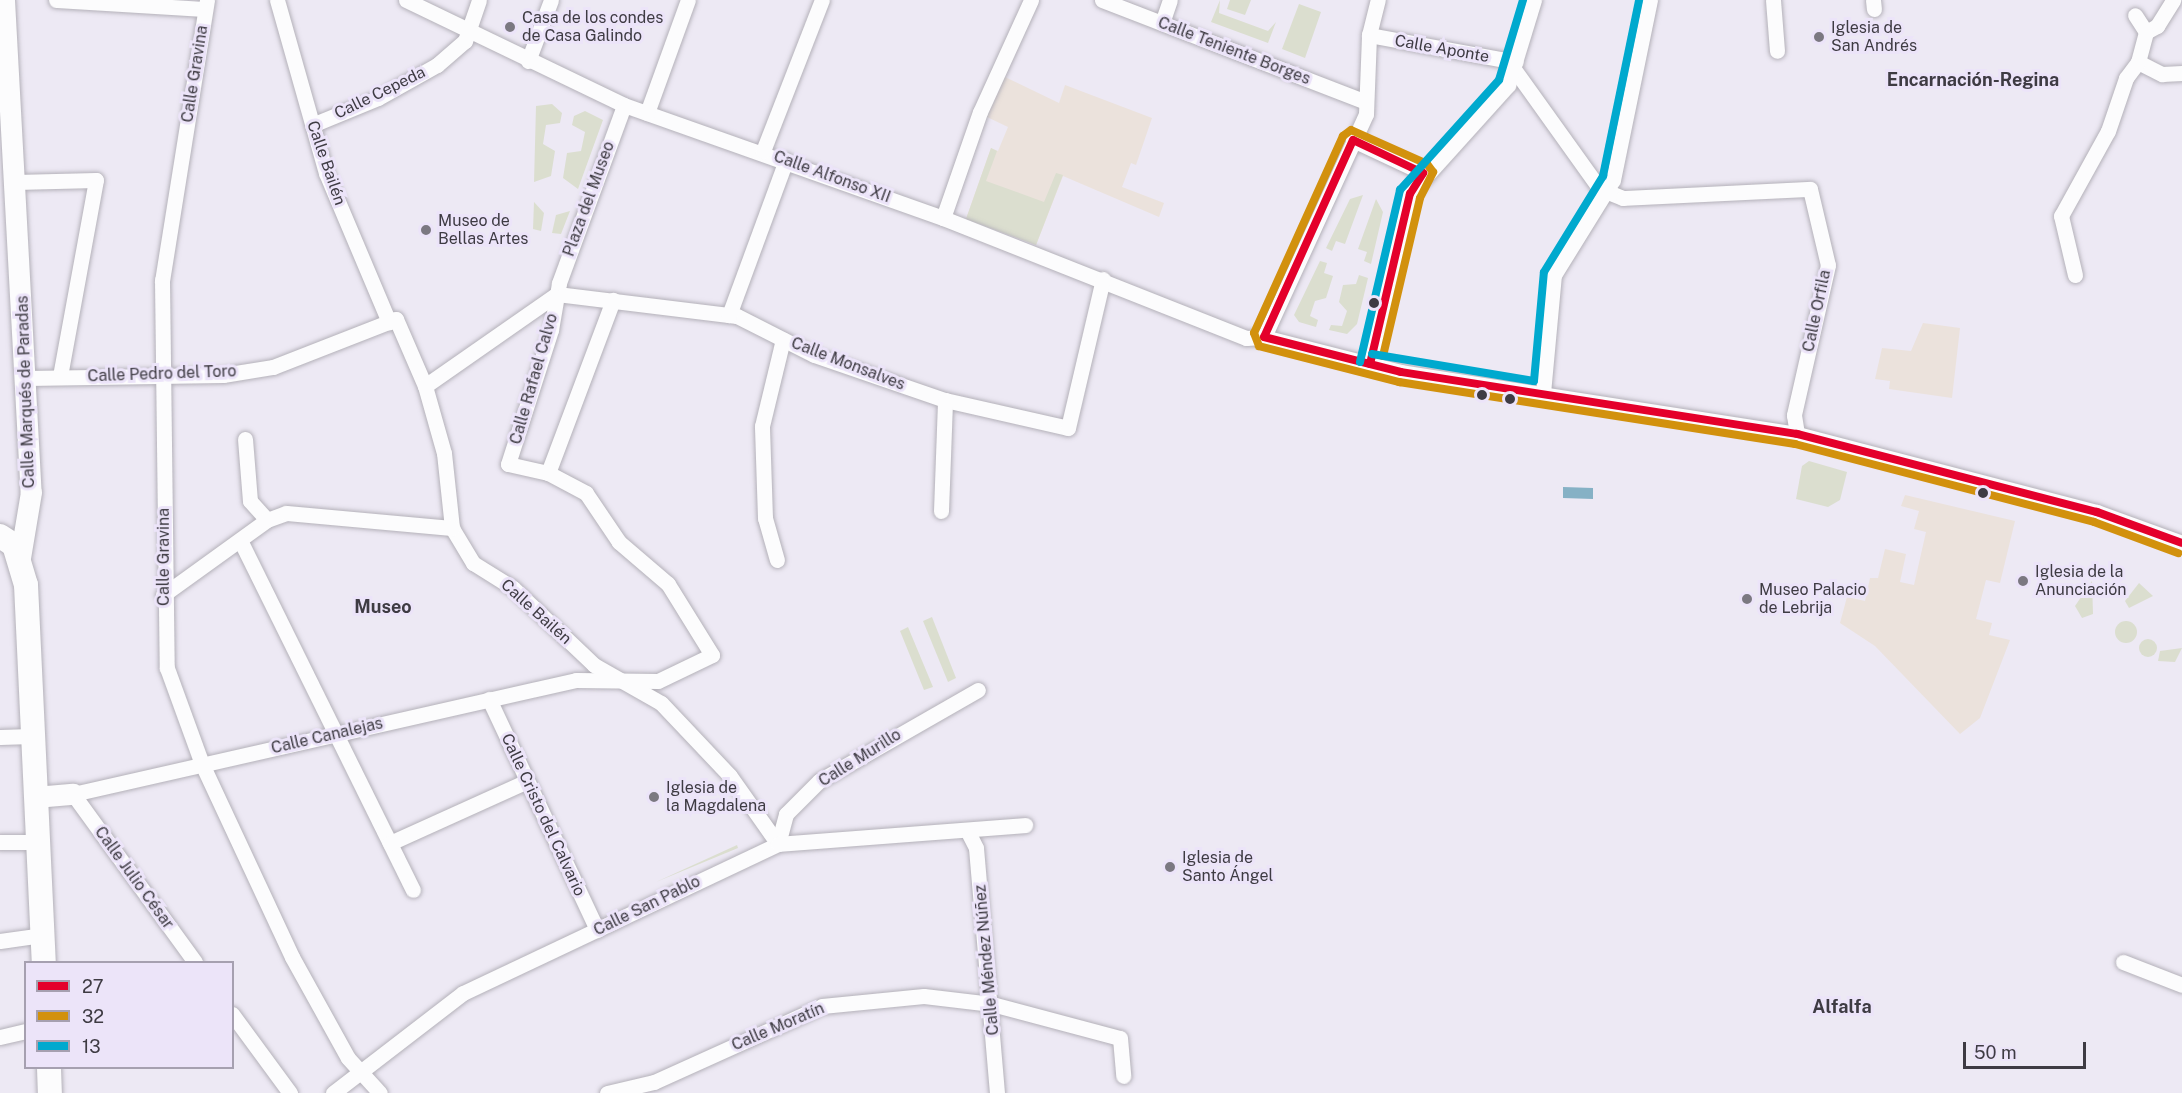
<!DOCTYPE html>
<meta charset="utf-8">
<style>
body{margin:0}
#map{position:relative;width:2182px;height:1093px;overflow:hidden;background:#ede9f4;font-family:"Public Sans",sans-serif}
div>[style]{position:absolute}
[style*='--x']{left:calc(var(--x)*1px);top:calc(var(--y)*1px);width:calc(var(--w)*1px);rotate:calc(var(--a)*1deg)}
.education>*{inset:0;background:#ebe2dc}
.green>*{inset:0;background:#dbdecf}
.round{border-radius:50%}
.water>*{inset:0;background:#86b1c5}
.roads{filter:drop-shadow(0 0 2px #b4b1b9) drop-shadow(0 0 2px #b4b1b9)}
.street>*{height:15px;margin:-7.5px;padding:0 7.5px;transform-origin:7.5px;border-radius:7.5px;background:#fcfcfd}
.secondary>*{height:21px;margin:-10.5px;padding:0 10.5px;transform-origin:10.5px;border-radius:10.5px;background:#fcfcfd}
.primary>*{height:24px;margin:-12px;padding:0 12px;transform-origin:12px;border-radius:12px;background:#fcfcfd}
.bus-1>*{height:8px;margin:-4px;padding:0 4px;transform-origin:4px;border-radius:4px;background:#e4002b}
.bus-2>*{height:8px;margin:-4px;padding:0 4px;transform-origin:4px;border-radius:4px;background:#d2910d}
.bus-3>*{height:8px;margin:-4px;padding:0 4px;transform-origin:4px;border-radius:4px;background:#00a9ce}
.dots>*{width:16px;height:16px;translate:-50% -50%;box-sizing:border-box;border:3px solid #ece4f9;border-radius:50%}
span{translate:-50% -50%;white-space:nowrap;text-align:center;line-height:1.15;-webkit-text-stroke:6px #ece4f9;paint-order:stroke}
.poi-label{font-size:16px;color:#3e3b43}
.left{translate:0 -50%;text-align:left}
.street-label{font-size:16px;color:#3e3b43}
.neighbourhood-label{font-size:18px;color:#3e3b43;font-weight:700}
.legend{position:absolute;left:24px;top:961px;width:210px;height:108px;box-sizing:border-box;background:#ece4f9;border:2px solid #a6a0b0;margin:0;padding:8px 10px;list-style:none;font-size:18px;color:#3e3b43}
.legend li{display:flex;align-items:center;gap:12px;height:30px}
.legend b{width:30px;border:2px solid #a6a0b0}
.scale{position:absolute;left:1963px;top:1042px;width:123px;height:27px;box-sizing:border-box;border:3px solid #3e3b43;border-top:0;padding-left:8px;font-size:18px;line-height:21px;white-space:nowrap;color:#3e3b43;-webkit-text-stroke:4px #ece4f9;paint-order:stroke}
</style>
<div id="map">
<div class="education">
<div style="clip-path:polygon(1005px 77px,1059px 103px,1065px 85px,1152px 118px,1136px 165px,1131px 163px,1122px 187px,1164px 203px,1159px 217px,1063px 176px,1036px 245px,966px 219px,991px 148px,998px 151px,1008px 127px,987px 117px)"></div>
<div style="clip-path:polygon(1923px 323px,1960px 328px,1952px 398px,1889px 389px,1890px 381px,1875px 379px,1882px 348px,1911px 351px)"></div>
<div style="clip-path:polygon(1905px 495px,2015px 521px,2000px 583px,1986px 580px,1976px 619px,1992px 623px,1989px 635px,2010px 640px,1980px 718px,1960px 734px,1875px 646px,1840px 623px,1847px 597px,1865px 601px,1870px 578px,1878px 578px,1885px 549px,1906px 554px,1900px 582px,1914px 585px,1926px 532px,1914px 529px,1919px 511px,1901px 506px)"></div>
</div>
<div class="green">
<div style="clip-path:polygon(1220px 0,1219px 13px,1268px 31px,1276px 22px,1268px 43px,1211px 22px)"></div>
<div style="clip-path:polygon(1230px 0,1251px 0,1245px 15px,1227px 9px)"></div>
<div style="clip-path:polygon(1299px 4px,1321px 12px,1305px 58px,1282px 49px)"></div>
<div style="clip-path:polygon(552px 104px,562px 113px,560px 123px,546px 125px,543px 144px,555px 151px,551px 176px,534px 182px,536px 106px)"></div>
<div style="clip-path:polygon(585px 111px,603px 120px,578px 189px,563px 178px,567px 153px,581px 151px,585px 132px,572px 125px,574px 116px)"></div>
<div style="clip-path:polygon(991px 148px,997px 151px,986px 181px,1044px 202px,1056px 173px,1063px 175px,1036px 245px,966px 219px)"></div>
<div style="clip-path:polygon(1363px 195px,1345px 244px,1336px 241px,1332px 251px,1326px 248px,1350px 199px)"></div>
<div style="clip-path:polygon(1376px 199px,1383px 212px,1371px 264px,1364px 261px,1367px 252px,1358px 249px)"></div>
<div style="clip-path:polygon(534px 202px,544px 213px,541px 231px,533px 229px)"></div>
<div style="clip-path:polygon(570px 211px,561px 234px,552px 233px,556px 215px)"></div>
<div style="clip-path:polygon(1320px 261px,1327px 263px,1324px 273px,1333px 276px,1326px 298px,1315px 301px,1310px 316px,1318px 320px,1316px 327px,1299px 322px,1294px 315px)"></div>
<div style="clip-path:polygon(1359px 275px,1368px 278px,1357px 324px,1347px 334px,1329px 330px,1331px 325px,1342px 326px,1347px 311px,1339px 302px,1343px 285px,1356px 284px)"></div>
<div style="clip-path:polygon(1809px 461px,1847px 472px,1840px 500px,1828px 507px,1796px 499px,1802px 466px)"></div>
<div style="clip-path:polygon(2092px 581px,2093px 614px,2082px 618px,2075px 606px)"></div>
<div style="clip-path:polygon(2139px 583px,2153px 596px,2129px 608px,2125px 601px)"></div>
<div style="clip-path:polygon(932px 617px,956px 678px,948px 682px,923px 621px)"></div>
<div class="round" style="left:2115px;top:621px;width:22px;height:22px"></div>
<div style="clip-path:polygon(908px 627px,933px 687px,924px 690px,900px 631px)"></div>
<div class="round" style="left:2139px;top:639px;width:18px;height:18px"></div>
<div style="clip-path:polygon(2182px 648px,2175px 662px,2158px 661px,2160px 651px)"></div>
<div style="clip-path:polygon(737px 845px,738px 848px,656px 882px)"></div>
</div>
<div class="water">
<div style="clip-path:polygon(1563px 487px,1593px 488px,1593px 499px,1563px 498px)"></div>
</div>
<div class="roads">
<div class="street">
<div style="--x:56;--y:0;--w:149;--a:3.5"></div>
<div style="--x:207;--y:0;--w:284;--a:99.1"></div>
<div style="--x:162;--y:280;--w:388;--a:89.3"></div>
<div style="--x:167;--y:668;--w:102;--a:70"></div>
<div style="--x:202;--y:764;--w:213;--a:65"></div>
<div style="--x:292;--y:957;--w:115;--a:61"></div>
<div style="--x:348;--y:1058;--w:47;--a:47.6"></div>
<div style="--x:277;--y:0;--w:180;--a:74.2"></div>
<div style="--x:326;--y:173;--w:162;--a:67.1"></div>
<div style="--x:406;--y:0;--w:242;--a:25.7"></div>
<div style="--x:624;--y:105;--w:338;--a:19.5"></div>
<div style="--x:943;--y:218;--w:326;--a:21.6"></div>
<div style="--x:1246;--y:338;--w:18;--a:-3"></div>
<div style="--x:1264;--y:337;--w:141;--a:14.3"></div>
<div style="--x:1401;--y:372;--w:401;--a:8.9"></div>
<div style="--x:1797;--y:434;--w:310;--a:14.6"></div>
<div style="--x:2097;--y:512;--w:90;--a:20"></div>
<div style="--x:1102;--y:0;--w:283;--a:21.1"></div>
<div style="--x:1773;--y:0;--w:51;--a:85.5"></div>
<div style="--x:1873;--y:0;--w:9;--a:84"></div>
<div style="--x:1162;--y:23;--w:24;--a:-71"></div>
<div style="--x:2146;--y:32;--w:13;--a:-29"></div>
<div style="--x:2157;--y:26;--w:31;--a:-58"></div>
<div style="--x:1369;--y:35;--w:149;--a:10.4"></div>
<div style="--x:528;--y:61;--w:65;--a:-69.3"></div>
<div style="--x:2138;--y:62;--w:27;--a:27"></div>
<div style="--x:2162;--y:74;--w:20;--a:-3"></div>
<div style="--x:1514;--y:69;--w:143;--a:54.4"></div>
<div style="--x:1597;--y:185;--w:13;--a:32"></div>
<div style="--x:1608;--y:192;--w:16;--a:22"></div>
<div style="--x:1623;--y:198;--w:187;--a:-2.8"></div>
<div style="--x:1810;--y:189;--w:78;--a:76.7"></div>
<div style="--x:1828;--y:265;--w:154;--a:102.8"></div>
<div style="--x:1794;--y:415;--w:19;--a:81"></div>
<div style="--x:647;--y:113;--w:120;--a:-70.1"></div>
<div style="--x:312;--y:125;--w:71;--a:-22.2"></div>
<div style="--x:378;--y:98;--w:68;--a:-29.2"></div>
<div style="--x:437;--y:65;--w:37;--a:-41"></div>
<div style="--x:465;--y:41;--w:43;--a:-71.1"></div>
<div style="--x:1353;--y:140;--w:77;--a:25.2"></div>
<div style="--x:763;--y:151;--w:162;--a:-68.7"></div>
<div style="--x:15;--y:182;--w:81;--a:-1.4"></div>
<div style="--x:96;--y:180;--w:200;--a:100.4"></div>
<div style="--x:943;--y:218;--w:112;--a:-70.8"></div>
<div style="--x:980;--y:112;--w:123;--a:-65.5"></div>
<div style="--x:2075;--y:275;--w:61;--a:-103.3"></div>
<div style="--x:2061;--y:216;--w:97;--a:-61.1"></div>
<div style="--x:2108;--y:131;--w:56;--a:-71.2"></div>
<div style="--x:2126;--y:78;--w:20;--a:-53"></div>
<div style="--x:2138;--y:62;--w:31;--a:-75"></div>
<div style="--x:2146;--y:32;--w:20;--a:-123"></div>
<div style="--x:557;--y:294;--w:181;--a:7"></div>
<div style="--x:737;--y:316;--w:86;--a:26.9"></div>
<div style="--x:814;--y:355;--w:139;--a:19"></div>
<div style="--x:945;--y:400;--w:126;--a:12.8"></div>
<div style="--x:1068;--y:428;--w:153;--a:-76.8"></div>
<div style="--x:729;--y:315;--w:165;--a:-69.8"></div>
<div style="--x:1264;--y:337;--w:245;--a:-65.4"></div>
<div style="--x:1366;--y:114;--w:79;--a:-87.8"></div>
<div style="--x:1369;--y:35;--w:36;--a:-76"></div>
<div style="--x:1370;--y:364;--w:175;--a:-76.8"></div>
<div style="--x:1410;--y:194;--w:147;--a:-48"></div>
<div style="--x:1508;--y:85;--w:89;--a:-73"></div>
<div style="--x:27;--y:378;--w:196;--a:-0.9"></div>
<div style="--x:223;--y:375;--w:51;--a:-9.1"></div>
<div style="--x:273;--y:367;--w:132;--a:-21.3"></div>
<div style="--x:396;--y:319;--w:73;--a:66.6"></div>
<div style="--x:425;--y:386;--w:70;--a:74.2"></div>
<div style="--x:444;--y:453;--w:75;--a:83.9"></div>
<div style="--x:452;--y:528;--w:41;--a:59"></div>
<div style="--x:473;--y:563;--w:47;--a:32"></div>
<div style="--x:513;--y:588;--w:112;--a:43.5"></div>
<div style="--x:594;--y:665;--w:77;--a:29.6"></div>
<div style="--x:661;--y:703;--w:100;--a:46.6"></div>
<div style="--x:730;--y:776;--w:83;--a:54.8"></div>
<div style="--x:425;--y:386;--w:161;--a:-34.9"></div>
<div style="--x:1543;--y:393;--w:119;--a:-84.7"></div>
<div style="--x:1554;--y:275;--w:112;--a:-58.2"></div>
<div style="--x:1613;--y:180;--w:184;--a:-78.4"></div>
<div style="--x:245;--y:439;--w:62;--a:85.4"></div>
<div style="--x:250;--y:501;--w:25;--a:48"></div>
<div style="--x:548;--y:473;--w:185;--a:-69.4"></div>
<div style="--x:941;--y:511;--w:111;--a:-87.9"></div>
<div style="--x:241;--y:542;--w:388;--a:63.7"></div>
<div style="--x:777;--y:560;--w:44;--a:-105.9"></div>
<div style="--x:765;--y:518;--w:92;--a:-91.9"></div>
<div style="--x:762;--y:426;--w:89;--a:-76.4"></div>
<div style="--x:163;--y:595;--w:128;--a:-35.8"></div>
<div style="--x:267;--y:520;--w:20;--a:-20"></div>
<div style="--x:286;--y:513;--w:167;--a:5.2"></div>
<div style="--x:489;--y:699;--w:255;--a:64.9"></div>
<div style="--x:0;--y:737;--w:31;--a:-2"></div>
<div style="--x:967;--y:830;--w:20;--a:63"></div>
<div style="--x:976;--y:848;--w:246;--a:85.1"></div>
<div style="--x:0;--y:842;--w:37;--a:0"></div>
<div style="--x:390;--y:843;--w:150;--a:-24.3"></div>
<div style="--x:778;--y:844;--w:31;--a:-75"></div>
<div style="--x:786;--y:814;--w:47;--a:-45"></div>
<div style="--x:819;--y:781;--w:183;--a:-29.8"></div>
<div style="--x:0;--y:941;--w:42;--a:-8.1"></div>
<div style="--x:195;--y:962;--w:208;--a:-126"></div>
<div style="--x:73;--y:794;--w:516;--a:-12.77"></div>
<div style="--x:576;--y:680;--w:82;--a:0.7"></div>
<div style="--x:658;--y:681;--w:60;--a:-25.7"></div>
<div style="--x:712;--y:655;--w:84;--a:-121.8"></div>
<div style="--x:668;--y:584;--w:65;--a:-139.4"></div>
<div style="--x:619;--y:542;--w:59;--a:-124"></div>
<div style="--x:586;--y:493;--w:43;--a:-152.2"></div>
<div style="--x:548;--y:473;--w:41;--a:-167.3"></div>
<div style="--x:508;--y:464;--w:141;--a:-72.2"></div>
<div style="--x:551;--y:330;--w:48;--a:-80.3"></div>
<div style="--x:559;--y:283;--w:189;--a:-69.9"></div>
<div style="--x:2123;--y:962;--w:63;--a:21.3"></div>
<div style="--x:232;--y:1014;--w:98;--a:53.7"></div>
<div style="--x:0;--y:1037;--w:27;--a:-13"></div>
<div style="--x:333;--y:1093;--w:164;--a:-37.6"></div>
<div style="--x:463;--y:993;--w:348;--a:-25.3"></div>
<div style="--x:778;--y:844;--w:248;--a:-4.4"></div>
<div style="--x:607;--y:1093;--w:48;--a:-13.2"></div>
<div style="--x:654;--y:1082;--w:184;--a:-24.3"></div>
<div style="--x:822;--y:1006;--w:102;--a:-5.6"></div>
<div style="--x:924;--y:996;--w:68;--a:6.7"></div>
<div style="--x:992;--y:1004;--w:132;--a:14.9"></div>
<div style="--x:1120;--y:1038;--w:38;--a:85"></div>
</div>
<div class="secondary">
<div style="--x:4;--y:0;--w:493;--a:86.9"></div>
<div style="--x:31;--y:492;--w:67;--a:99.5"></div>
<div style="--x:35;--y:797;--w:38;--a:-5"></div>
</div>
<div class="primary">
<div style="--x:0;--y:536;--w:17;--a:33"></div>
<div style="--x:14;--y:545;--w:42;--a:73.3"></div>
<div style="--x:26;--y:585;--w:377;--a:87.3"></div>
<div style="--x:49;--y:1068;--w:25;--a:88"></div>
</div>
</div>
<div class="bus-1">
<div style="--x:1370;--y:364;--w:175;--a:-76.8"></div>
<div style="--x:1410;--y:194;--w:25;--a:-58"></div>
<div style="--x:1423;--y:173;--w:77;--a:-154.8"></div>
<div style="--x:1353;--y:140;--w:216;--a:114.3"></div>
<div style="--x:1264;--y:337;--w:141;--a:14.3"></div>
<div style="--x:1401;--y:372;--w:401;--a:8.9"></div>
<div style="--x:1797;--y:434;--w:310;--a:14.6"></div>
<div style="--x:2097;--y:512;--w:90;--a:20"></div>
</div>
<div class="bus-2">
<div style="--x:1383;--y:356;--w:162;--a:-76.8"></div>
<div style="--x:1420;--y:198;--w:29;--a:-63"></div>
<div style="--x:1433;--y:172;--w:10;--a:-127"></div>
<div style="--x:1427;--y:164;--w:83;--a:-155.9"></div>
<div style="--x:1351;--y:130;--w:10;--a:143"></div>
<div style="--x:1343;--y:136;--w:216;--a:114.3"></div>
<div style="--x:1254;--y:333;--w:14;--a:69"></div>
<div style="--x:1259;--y:346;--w:145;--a:14.4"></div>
<div style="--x:1399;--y:382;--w:401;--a:8.9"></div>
<div style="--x:1795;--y:444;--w:309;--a:14.6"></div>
<div style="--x:2094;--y:522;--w:90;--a:20.3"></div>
</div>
<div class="bus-3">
<div style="--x:1372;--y:354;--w:164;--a:9.5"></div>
<div style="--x:1534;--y:381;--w:109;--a:-84.8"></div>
<div style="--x:1544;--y:272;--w:113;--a:-58.4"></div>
<div style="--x:1603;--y:176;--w:180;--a:-78.4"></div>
<div style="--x:1360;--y:362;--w:177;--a:-76.9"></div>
<div style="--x:1400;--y:190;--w:148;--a:-48"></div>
<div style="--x:1499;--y:80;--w:84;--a:-73.3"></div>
</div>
<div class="dots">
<div style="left:510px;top:27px;background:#7b7881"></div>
<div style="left:1819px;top:37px;background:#7b7881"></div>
<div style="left:426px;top:230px;background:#7b7881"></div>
<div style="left:1374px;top:303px;background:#3e3b43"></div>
<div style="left:1482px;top:395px;background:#3e3b43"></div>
<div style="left:1510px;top:399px;background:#3e3b43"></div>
<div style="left:1983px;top:493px;background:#3e3b43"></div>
<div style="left:2023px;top:581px;background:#7b7881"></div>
<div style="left:1747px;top:599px;background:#7b7881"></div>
<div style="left:654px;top:797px;background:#7b7881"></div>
<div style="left:1170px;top:867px;background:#7b7881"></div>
</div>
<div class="poi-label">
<span class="left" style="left:522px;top:27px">Casa de los condes<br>de Casa Galindo</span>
<span class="left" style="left:1831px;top:37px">Iglesia de<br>San Andrés</span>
<span class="left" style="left:438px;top:230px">Museo de<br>Bellas Artes</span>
<span class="left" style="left:2035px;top:581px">Iglesia de la<br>Anunciación</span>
<span class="left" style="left:1759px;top:599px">Museo Palacio<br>de Lebrija</span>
<span class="left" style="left:666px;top:797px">Iglesia de<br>la Magdalena</span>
<span class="left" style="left:1182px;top:867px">Iglesia de<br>Santo Ángel</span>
</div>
<div class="street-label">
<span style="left:1442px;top:49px;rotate:10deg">Calle Aponte</span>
<span style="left:1234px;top:51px;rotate:21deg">Calle Teniente Borges</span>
<span style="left:195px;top:74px;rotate:-81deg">Calle Gravina</span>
<span style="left:380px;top:93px;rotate:-26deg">Calle Cepeda</span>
<span style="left:326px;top:163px;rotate:71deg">Calle Bailén</span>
<span style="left:832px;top:177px;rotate:20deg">Calle Alfonso XII</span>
<span style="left:589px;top:199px;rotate:-70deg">Plaza del Museo</span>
<span style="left:1817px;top:311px;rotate:-78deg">Calle Orfila</span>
<span style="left:848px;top:364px;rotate:21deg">Calle Monsalves</span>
<span style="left:162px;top:374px;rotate:-2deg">Calle Pedro del Toro</span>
<span style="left:534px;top:379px;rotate:-74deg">Calle Rafael Calvo</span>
<span style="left:26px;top:392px;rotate:-92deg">Calle Marqués de Paradas</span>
<span style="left:164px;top:557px;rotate:-90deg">Calle Gravina</span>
<span style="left:536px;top:612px;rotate:42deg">Calle Bailén</span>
<span style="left:327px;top:736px;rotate:-13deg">Calle Canalejas</span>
<span style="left:860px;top:758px;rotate:-32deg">Calle Murillo</span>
<span style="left:543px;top:815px;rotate:65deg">Calle Cristo del Calvario</span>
<span style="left:134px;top:878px;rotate:54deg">Calle Julio César</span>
<span style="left:647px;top:906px;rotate:-26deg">Calle San Pablo</span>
<span style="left:987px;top:960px;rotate:-95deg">Calle Méndez Núñez</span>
<span style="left:778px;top:1027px;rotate:-23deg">Calle Moratín</span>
</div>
<div class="neighbourhood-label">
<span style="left:1973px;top:80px">Encarnación-Regina</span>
<span style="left:383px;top:607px">Museo</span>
<span style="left:1842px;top:1007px">Alfalfa</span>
</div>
<ul class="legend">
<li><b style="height:8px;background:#e4002b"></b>27</li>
<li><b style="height:8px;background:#d2910d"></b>32</li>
<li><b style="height:8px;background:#00a9ce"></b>13</li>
</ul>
<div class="scale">50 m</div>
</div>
